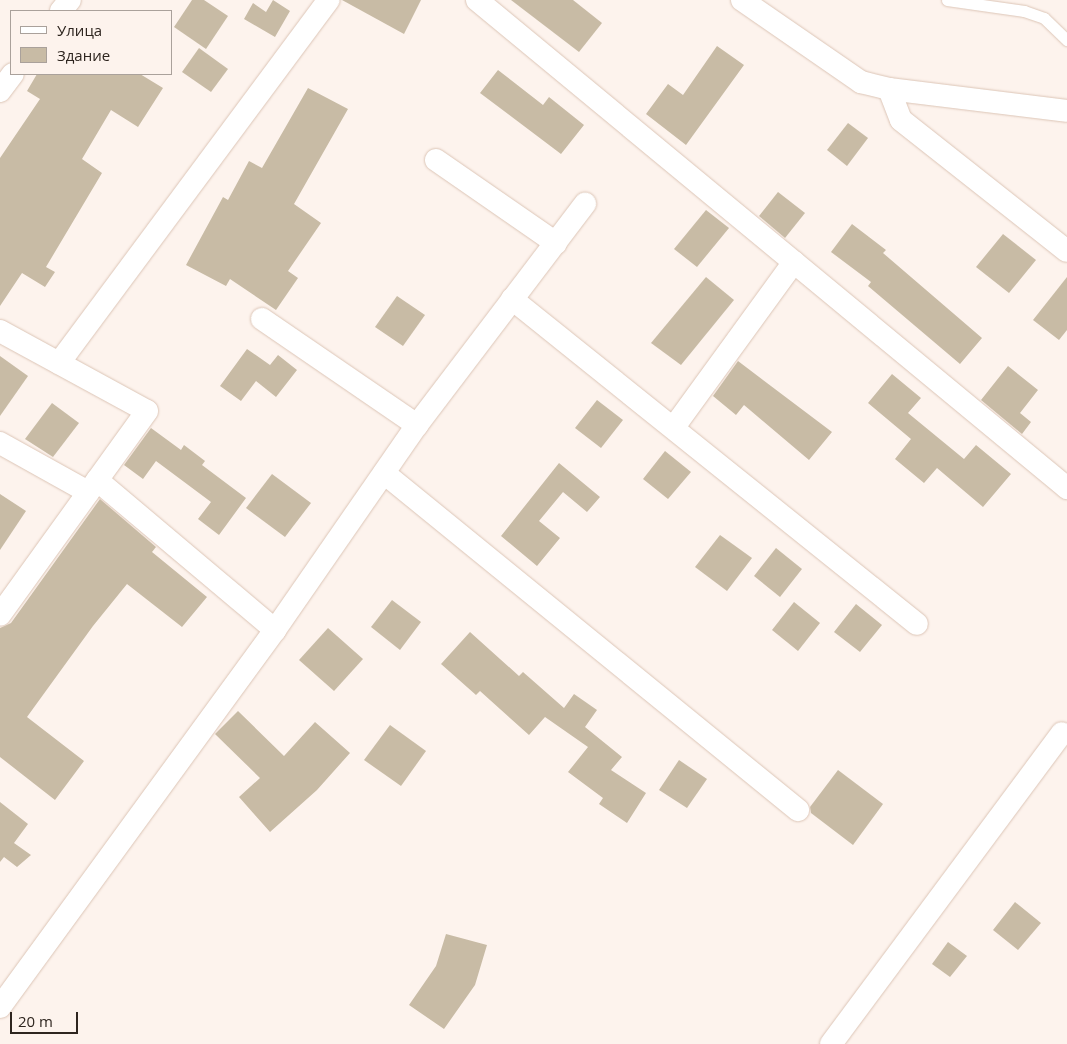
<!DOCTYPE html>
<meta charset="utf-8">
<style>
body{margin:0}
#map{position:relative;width:1067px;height:1044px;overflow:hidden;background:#fdf3ed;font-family:"Open Sans",sans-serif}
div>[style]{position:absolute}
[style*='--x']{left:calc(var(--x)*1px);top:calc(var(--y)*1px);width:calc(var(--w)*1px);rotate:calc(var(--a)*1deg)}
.building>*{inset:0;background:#c8bba5}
.roads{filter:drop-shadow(0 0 1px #dcc5b6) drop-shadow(0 0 1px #dcc5b6)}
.lane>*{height:11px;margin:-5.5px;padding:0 5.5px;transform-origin:5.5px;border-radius:5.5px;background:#fff}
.street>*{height:22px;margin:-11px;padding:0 11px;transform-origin:11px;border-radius:11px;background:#fff}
span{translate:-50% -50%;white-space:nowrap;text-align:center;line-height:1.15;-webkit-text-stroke:4px #fdf3ed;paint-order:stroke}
.legend{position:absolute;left:10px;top:10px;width:162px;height:65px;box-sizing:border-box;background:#fdf3ed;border:1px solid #aaa19b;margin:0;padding:6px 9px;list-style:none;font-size:15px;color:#2e251f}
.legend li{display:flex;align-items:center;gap:10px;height:25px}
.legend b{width:25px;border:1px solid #aaa19b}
.scale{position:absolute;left:10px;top:1012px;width:68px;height:22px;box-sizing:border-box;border:2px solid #2e251f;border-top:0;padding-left:6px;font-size:15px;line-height:18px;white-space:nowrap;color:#2e251f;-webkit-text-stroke:4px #fdf3ed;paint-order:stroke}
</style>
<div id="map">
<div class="building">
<div style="clip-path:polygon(192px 0,204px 0,228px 16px,206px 49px,174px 27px)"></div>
<div style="clip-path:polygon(273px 0,290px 11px,275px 37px,244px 19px,253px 3px,266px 12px)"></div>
<div style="clip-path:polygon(342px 0,421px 0,404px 34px)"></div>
<div style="clip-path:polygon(511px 0,573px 0,602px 23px,579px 52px)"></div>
<div style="clip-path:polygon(717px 46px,744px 65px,686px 145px,646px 114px,668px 84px,683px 95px)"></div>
<div style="clip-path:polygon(199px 48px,228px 69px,211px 92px,182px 72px)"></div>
<div style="clip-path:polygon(498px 70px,543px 105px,549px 97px,584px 125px,561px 154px,480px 93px)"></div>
<div style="clip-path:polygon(37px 74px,140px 74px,163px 88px,138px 127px,111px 110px,82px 159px,102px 173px,46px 267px,55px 272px,45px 287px,22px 273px,0 306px,0 158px,40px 99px,27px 91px)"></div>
<div style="clip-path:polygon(308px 88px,348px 109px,294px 204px,321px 223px,288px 271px,298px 278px,276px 310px,230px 279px,226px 286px,186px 265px,223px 197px,228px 200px,249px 161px,262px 168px)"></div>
<div style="clip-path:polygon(848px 123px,868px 138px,847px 166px,827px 150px)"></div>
<div style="clip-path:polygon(778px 192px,805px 213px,785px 238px,759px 216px)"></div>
<div style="clip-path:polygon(706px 210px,729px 228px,697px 267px,674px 249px)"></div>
<div style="clip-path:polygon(852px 224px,886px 250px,883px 253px,982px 338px,960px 364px,868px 286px,871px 282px,831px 252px)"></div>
<div style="clip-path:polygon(1003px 234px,1036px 260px,1009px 293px,976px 267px)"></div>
<div style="clip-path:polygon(706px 277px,734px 300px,681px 365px,651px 343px)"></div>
<div style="clip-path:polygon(1067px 277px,1067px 330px,1059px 340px,1033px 320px)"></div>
<div style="clip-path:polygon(397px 296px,425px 315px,403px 346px,375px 327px)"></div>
<div style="clip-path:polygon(247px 349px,270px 365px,278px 355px,297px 370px,276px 397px,256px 381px,241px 401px,220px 386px)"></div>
<div style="clip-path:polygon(0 356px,28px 376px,0 416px)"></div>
<div style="clip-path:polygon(738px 361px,832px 432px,809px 460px,744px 405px,736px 415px,713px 396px)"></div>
<div style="clip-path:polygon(1008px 366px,1038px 390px,1020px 413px,1031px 422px,1022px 434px,981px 400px)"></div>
<div style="clip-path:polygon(892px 374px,921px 398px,908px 413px,964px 459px,976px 445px,1011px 474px,983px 507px,937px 468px,924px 483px,895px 459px,911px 439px,868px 403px)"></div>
<div style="clip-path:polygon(597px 400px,623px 420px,601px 448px,575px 428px)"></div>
<div style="clip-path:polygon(52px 403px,79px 423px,53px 457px,25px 439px)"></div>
<div style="clip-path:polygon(151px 428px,181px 450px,184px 445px,205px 461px,202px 465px,246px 498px,219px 535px,198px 519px,211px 502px,156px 461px,143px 479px,124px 465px)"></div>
<div style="clip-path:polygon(665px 451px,691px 472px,668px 499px,643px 479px)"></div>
<div style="clip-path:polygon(559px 463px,600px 497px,587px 512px,563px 492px,539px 521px,560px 538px,537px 566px,501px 536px)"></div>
<div style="clip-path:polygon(272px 474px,311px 503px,285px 537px,246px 508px)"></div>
<div style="clip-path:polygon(0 494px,26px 511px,0 550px)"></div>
<div style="clip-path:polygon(100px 499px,156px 547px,152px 552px,207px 597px,182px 627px,127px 584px,93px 626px,27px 717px,84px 761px,55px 800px,0 757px,0 628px,11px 623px)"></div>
<div style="clip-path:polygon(720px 535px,752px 558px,727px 591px,695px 567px)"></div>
<div style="clip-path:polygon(776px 548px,802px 569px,780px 597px,754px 576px)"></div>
<div style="clip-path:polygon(392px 600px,421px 622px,400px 650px,371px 627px)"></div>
<div style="clip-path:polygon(794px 602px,820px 623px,798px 651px,772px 630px)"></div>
<div style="clip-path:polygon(856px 604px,882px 625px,860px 652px,834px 632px)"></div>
<div style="clip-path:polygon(328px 628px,363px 659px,334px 691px,299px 660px)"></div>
<div style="clip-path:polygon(470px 632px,519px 676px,523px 672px,564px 708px,574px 694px,597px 710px,585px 727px,622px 757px,611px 770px,646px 793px,627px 823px,599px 804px,603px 798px,568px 772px,588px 747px,545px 717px,529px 735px,480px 691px,476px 695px,441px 664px)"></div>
<div style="clip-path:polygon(238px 711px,284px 756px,315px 722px,350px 753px,317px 790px,270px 832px,239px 797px,260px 778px,215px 734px)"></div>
<div style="clip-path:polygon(390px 725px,426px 751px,401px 786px,364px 760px)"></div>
<div style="clip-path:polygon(679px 760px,707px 779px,687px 808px,659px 790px)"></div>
<div style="clip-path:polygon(838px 770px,883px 804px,853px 845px,811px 813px,810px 807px)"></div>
<div style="clip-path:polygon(0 802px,28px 824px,14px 843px,31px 855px,17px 867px,4px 857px,0 862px)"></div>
<div style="clip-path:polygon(1015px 902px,1041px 923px,1018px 950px,993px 930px)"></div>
<div style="clip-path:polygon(446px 934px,487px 945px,475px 985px,444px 1029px,409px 1005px,436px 966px)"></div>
<div style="clip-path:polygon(948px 942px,967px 956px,950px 977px,932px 964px)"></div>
</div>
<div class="roads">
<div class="lane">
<div style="--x:947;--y:0;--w:78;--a:8.1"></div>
<div style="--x:1024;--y:11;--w:21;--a:19"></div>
<div style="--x:1044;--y:18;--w:32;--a:44"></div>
</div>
<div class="street">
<div style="--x:477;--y:0;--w:766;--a:39.59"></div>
<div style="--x:742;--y:0;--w:145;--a:34.6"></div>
<div style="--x:861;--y:82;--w:29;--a:14"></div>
<div style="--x:889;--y:89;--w:179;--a:7"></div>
<div style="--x:61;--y:11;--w:14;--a:-51"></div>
<div style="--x:889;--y:89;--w:33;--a:69"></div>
<div style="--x:901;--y:120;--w:211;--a:38.3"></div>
<div style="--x:0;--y:91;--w:21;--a:-53"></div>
<div style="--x:436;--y:160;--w:146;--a:34.7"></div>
<div style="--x:512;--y:299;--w:519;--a:38.75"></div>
<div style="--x:262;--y:319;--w:188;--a:34.4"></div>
<div style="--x:0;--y:331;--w:167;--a:28.6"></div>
<div style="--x:147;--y:411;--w:251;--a:125.8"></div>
<div style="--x:59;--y:363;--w:452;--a:-53.4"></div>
<div style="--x:674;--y:427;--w:204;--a:-54"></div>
<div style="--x:0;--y:443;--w:101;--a:29.1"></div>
<div style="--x:384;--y:473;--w:534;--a:39.15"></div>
<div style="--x:97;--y:480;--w:233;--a:40.1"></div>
<div style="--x:0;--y:1007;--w:467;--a:-53.9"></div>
<div style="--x:275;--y:630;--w:249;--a:-55.3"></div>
<div style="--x:417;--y:425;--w:278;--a:-52.8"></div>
<div style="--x:831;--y:1044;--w:387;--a:-53.4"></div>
</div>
</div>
<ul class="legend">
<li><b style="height:6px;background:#fff"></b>Улица</li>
<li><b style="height:14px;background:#c8bba5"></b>Здание</li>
</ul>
<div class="scale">20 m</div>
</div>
